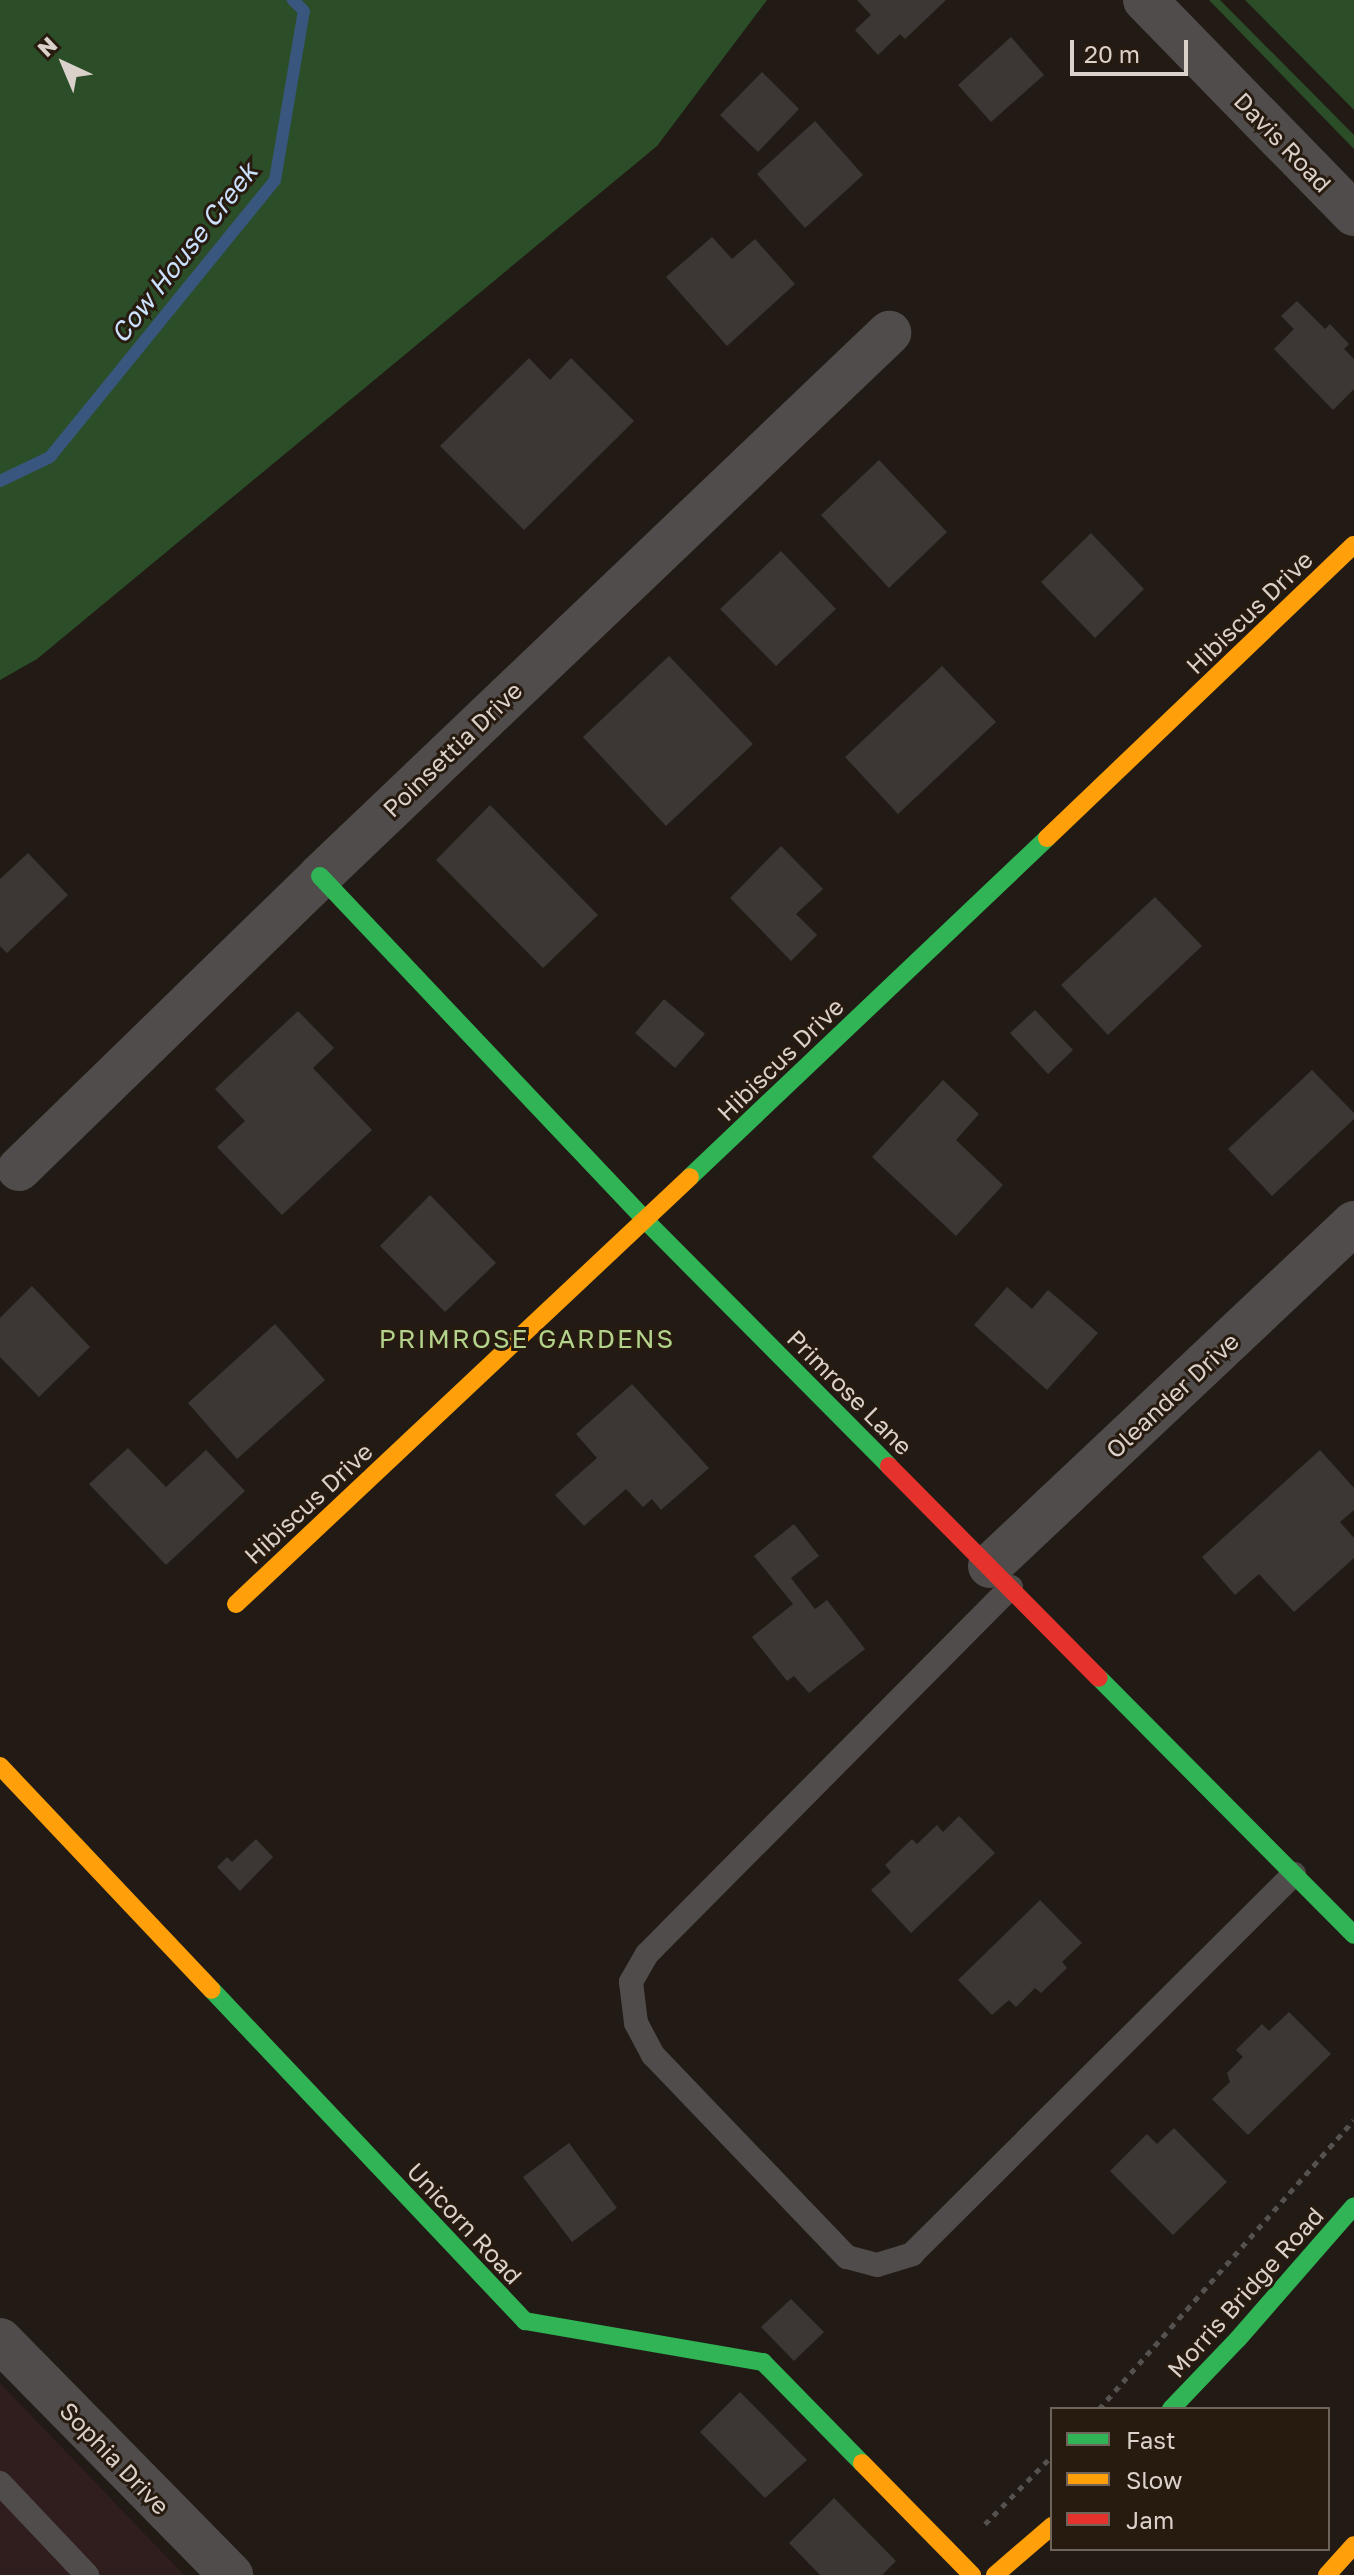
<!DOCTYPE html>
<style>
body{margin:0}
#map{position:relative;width:1354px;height:2575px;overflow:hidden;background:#221b15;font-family:"Golos Text",sans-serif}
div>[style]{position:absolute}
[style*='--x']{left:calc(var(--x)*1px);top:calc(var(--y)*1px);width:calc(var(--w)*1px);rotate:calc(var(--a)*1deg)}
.commercial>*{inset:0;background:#301e1e}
.forest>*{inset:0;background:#2b4e29}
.stream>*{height:12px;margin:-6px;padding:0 6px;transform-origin:6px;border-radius:6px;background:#39567f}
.building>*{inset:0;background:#3c3635}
.path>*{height:5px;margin-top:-2.5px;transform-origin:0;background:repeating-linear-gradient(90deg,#55514f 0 6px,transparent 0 12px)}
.lane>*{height:24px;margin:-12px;padding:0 12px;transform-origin:12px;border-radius:12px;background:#504c4b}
.street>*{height:44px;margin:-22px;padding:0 22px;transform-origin:22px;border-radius:22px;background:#504c4b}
.fast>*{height:18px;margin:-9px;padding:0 9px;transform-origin:9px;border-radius:9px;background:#30b455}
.slow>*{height:18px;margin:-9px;padding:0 9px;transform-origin:9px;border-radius:9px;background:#ff9f0a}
.jam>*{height:18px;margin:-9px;padding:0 9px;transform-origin:9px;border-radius:9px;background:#e5322d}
span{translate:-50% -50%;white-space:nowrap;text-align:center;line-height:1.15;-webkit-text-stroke:6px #271b10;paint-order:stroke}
.street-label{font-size:24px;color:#dad1ca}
.water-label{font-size:26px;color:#cce1fe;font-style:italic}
.neighbourhood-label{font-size:26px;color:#b3d38c;letter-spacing:2px}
.legend{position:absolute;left:1050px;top:2407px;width:280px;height:144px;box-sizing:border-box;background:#271b10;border:2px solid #6f645a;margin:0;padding:10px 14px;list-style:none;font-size:24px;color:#dad1ca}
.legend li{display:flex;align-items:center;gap:16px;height:40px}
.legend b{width:40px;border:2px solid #6f645a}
.north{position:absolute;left:24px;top:24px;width:80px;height:80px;-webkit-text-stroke:6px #271b10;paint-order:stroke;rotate:316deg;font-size:22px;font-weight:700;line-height:32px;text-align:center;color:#dad1ca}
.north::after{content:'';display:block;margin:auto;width:28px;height:36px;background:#dad1ca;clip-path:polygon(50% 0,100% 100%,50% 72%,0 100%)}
.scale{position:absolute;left:1070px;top:40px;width:118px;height:36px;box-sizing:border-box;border:4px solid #dad1ca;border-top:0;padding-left:10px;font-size:24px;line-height:28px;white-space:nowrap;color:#dad1ca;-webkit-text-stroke:6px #271b10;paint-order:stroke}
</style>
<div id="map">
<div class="commercial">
<div style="clip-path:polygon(0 2383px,184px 2575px,0 2575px)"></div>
</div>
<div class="forest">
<div style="clip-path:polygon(0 0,767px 0,657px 146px,37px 659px,0 680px)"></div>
<div style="clip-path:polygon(1209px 0,1220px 0,1354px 135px,1354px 149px)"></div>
<div style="clip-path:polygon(1245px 0,1354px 0,1354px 110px)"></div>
</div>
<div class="stream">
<div style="--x:0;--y:481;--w:55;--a:-25.6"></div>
<div style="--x:50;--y:457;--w:357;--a:-50.9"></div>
<div style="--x:275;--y:180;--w:171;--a:-80.3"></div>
<div style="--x:304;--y:11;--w:16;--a:-135"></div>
</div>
<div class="building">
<div style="clip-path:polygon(857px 0,946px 0,905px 39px,900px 34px,878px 55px,855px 30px,871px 15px)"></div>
<div style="clip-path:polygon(1011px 37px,1044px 75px,991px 122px,958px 85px)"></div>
<div style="clip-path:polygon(762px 72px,799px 109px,758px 152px,720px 115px)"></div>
<div style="clip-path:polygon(815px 121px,863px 175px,805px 228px,757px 174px)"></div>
<div style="clip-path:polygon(712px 237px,732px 259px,755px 239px,795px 284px,727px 346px,666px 277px)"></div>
<div style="clip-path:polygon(1297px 301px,1325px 329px,1330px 324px,1349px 344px,1344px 349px,1354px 359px,1354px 389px,1333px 410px,1274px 349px,1294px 329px,1281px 316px)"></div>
<div style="clip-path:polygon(529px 358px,550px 380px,571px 358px,634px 421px,524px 530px,440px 446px)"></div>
<div style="clip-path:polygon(879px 460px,947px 532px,889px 588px,821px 515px)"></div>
<div style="clip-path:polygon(1091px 533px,1144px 589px,1095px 638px,1041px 582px)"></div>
<div style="clip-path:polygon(781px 551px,836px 609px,776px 666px,720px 609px)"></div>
<div style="clip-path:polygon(669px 656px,753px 744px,666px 826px,583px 737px)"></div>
<div style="clip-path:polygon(942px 666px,996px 722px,898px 814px,845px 757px)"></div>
<div style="clip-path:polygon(490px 805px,598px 915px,543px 968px,436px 860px)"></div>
<div style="clip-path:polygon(781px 846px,823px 889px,796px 914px,817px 935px,791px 961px,730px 898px)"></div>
<div style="clip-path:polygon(28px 853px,68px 895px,7px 953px,0 946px,0 879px)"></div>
<div style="clip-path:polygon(1155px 897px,1202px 946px,1108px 1035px,1061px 985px)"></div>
<div style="clip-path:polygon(664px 999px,705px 1034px,675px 1068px,635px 1033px)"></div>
<div style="clip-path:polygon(1035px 1010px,1073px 1050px,1048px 1074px,1010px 1033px)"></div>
<div style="clip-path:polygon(298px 1011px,334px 1048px,313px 1068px,372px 1130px,282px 1215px,217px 1147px,245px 1121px,215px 1089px)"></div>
<div style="clip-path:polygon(1312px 1070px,1354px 1113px,1354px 1119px,1272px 1196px,1228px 1149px)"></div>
<div style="clip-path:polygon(943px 1080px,979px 1114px,956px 1140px,1003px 1185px,956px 1236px,872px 1157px)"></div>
<div style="clip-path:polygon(430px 1195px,496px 1263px,445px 1312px,380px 1246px)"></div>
<div style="clip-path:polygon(32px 1286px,90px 1347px,39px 1397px,0 1357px,0 1318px)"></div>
<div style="clip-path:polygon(1007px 1287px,1032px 1309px,1048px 1290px,1098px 1333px,1047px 1390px,974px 1325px)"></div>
<div style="clip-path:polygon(275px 1324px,325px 1380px,237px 1459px,188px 1403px)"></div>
<div style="clip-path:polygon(632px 1384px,709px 1468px,661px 1510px,652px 1499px,643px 1507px,626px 1489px,584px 1526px,555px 1495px,597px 1458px,576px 1434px)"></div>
<div style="clip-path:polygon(128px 1448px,166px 1487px,206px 1450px,245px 1491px,166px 1565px,89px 1484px)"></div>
<div style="clip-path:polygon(1320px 1450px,1354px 1488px,1354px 1510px,1340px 1522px,1354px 1538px,1354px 1558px,1294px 1612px,1259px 1574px,1235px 1595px,1202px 1557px)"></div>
<div style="clip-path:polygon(794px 1524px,819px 1556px,791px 1578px,815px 1609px,827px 1600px,865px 1649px,809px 1693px,794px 1676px,787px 1681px,752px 1637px,793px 1604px,754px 1556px)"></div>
<div style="clip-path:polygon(959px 1816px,995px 1853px,911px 1933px,871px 1890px,891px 1872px,885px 1865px,912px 1839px,917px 1844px,937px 1825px,943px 1832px)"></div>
<div style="clip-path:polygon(256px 1839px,273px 1857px,240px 1891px,217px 1867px,227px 1857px,232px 1862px)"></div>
<div style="clip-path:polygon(1040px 1900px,1082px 1943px,1062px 1962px,1067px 1968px,1041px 1993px,1035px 1988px,1016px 2007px,1009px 2000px,992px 2015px,958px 1980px)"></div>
<div style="clip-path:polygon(1289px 2012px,1331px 2054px,1248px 2135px,1212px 2099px,1230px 2082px,1227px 2073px,1243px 2057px,1236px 2050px,1262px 2024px,1269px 2031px)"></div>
<div style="clip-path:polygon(1174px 2128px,1227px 2182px,1173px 2235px,1110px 2171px,1147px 2134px,1157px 2144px)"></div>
<div style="clip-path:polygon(569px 2143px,617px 2208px,572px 2242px,523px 2177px)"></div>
<div style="clip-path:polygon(791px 2299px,824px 2332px,794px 2361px,761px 2327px)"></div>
<div style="clip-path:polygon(740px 2392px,807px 2460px,765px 2498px,700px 2432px)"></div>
<div style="clip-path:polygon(834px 2498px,896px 2561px,882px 2575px,820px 2575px,789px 2543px)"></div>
</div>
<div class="path">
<div style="--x:1099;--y:2409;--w:385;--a:-48.6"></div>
<div style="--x:985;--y:2524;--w:95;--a:-45.4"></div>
</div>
<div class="lane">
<div style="--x:1011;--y:1587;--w:517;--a:134.76"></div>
<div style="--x:647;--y:1954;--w:32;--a:120"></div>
<div style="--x:631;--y:1982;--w:41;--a:83"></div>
<div style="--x:636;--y:2023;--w:36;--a:62"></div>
<div style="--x:653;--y:2055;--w:280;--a:46.2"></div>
<div style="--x:847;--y:2257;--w:31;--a:15"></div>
<div style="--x:877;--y:2265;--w:37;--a:-17"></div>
<div style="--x:912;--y:2254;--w:539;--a:-44.85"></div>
<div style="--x:0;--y:2483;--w:127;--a:46.6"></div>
</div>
<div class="street">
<div style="--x:1145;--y:0;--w:299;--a:45.7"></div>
<div style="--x:19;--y:1169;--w:420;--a:-44.2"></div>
<div style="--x:320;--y:876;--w:787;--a:-43.66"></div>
<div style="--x:990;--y:1566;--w:500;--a:-43.3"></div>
<div style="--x:0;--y:2340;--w:330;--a:45.5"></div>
</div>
<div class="fast">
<div style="--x:320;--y:876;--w:473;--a:46.6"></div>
<div style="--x:645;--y:1220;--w:346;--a:45.2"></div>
<div style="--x:690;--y:1177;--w:492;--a:-43.5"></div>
<div style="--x:1099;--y:1678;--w:362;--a:45.2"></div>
<div style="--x:212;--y:1990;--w:456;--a:46.6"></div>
<div style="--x:525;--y:2321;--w:242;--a:9.8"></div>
<div style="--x:763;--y:2362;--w:141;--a:45.6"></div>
<div style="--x:1171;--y:2409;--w:97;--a:-46.3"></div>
<div style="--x:1238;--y:2339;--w:176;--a:-48.9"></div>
</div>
<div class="slow">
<div style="--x:1047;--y:838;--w:424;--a:-43.7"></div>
<div style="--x:236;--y:1604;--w:623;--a:-43.24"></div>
<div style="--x:0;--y:1766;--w:308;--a:46.6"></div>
<div style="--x:862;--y:2463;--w:157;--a:45.5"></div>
<div style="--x:995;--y:2575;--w:75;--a:-40.7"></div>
<div style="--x:1327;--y:2575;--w:40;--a:-48"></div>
</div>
<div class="jam">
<div style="--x:889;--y:1466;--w:298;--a:45.3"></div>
</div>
<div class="street-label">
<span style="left:1283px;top:142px;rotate:46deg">Davis Road</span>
<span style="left:1249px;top:612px;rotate:-44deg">Hibiscus Drive</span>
<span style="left:452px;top:749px;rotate:-44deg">Poinsettia Drive</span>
<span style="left:780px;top:1059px;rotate:-44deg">Hibiscus Drive</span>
<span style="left:850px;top:1392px;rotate:45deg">Primrose Lane</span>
<span style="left:1172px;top:1395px;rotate:-43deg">Oleander Drive</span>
<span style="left:308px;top:1503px;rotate:-43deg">Hibiscus Drive</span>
<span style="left:465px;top:2223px;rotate:47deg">Unicorn Road</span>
<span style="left:1245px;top:2292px;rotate:-48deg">Morris Bridge Road</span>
<span style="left:115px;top:2458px;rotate:46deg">Sophia Drive</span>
</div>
<div class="water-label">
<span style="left:184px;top:253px;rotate:-52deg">Cow House Creek</span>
</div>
<div class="neighbourhood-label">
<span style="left:527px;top:1339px">PRIMROSE GARDENS</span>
</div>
<ul class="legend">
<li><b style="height:10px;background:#30b455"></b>Fast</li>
<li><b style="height:10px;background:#ff9f0a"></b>Slow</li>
<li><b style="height:10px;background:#e5322d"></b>Jam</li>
</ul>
<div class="north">N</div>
<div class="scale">20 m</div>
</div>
